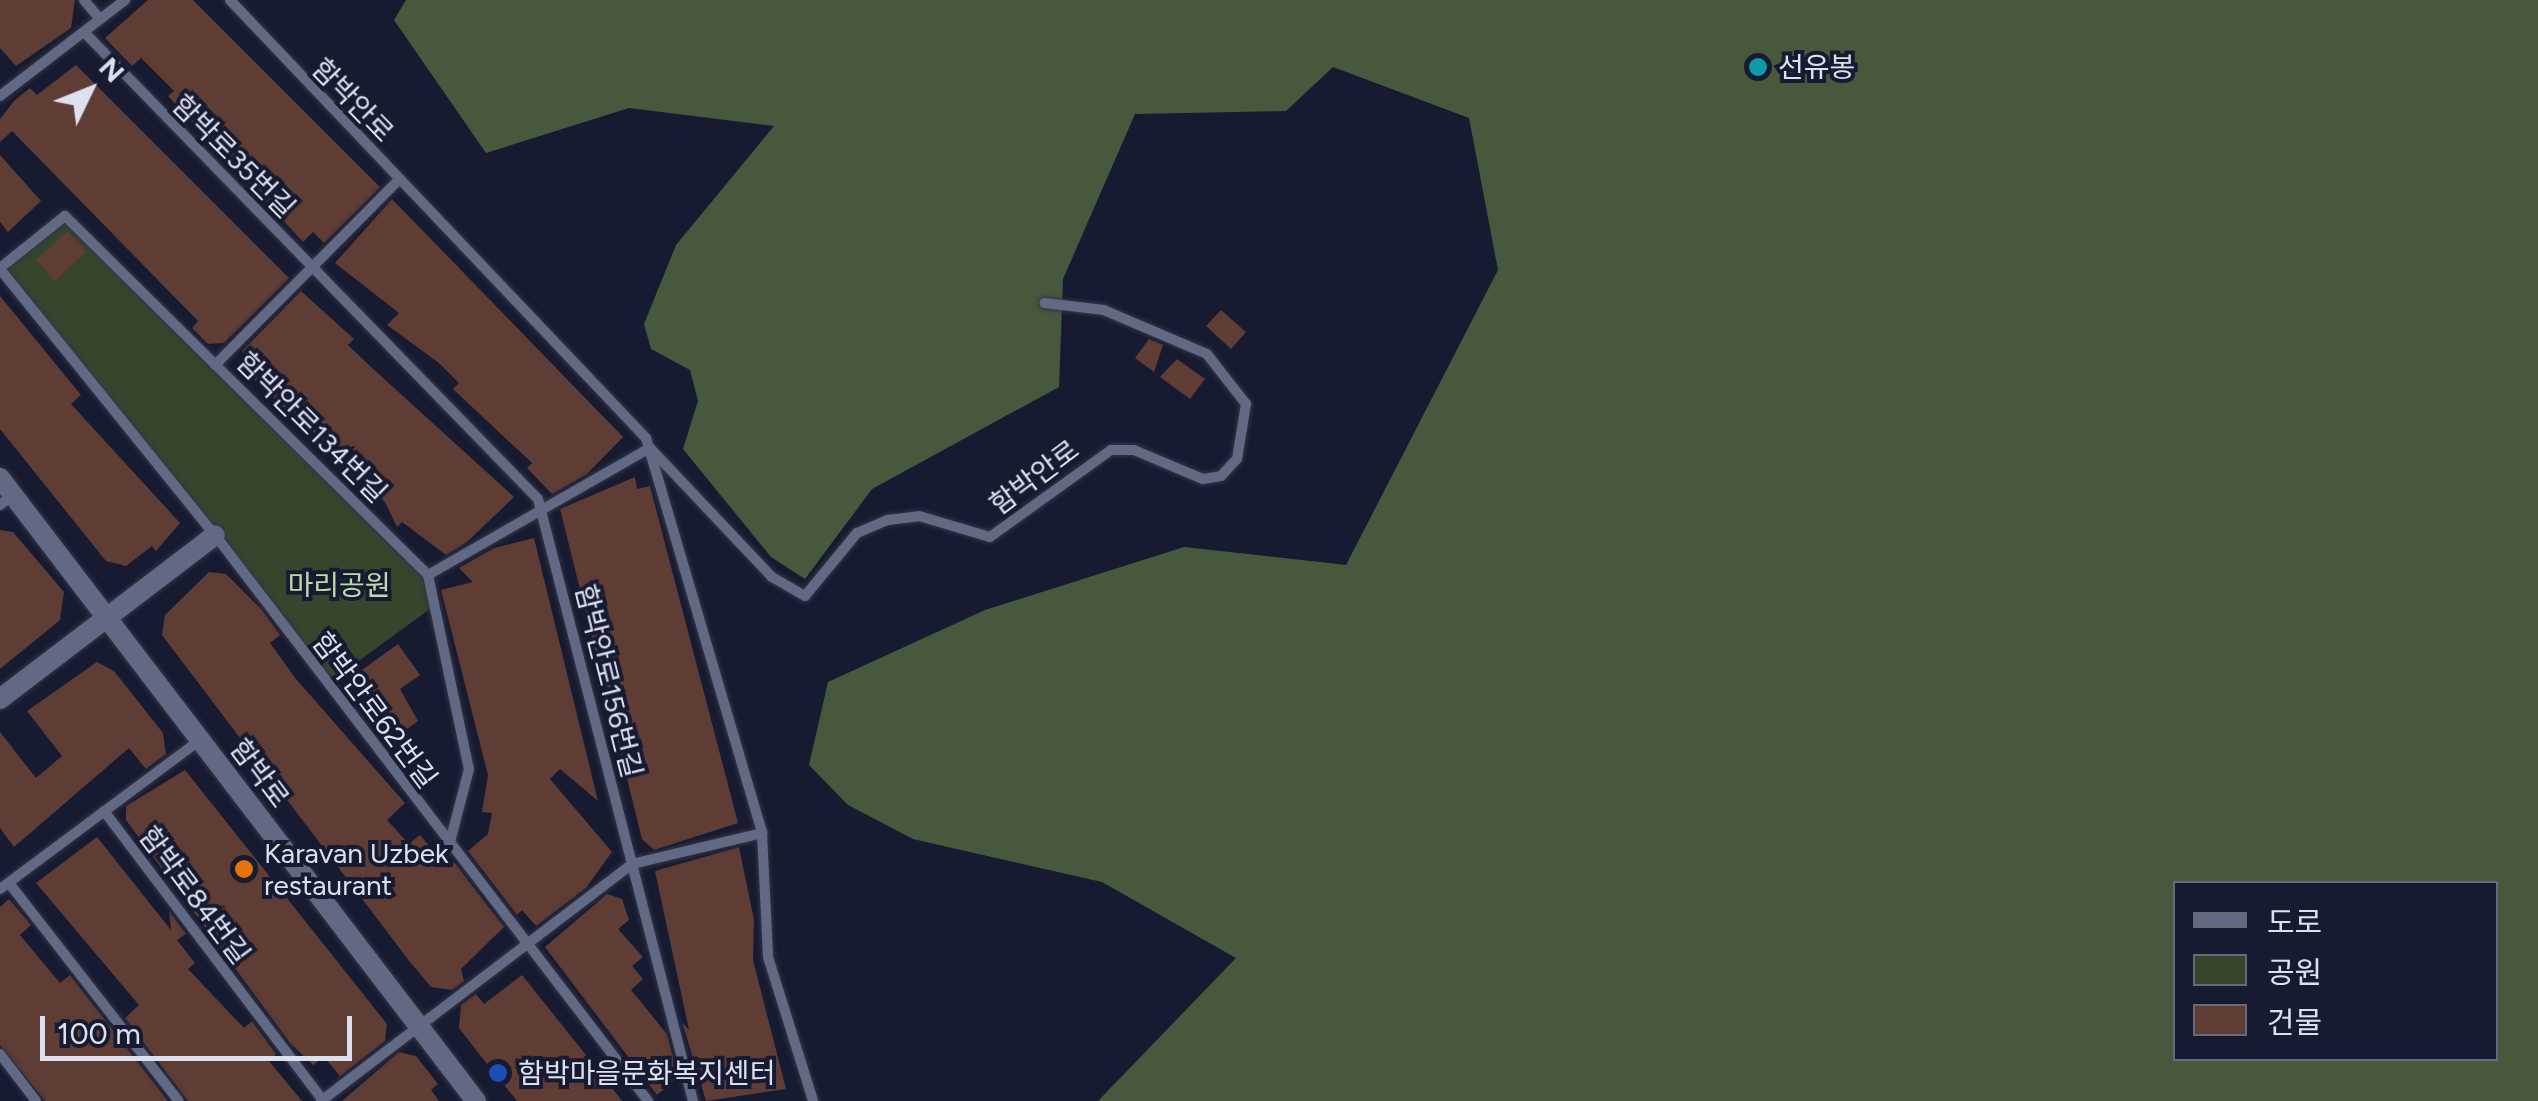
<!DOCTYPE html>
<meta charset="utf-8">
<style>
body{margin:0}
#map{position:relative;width:2538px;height:1101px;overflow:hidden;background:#171b31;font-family:Figtree,"Noto Sans KR",sans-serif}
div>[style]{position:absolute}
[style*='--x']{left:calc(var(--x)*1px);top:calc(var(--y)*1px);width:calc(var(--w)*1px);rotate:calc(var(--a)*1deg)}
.green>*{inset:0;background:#35462d}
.forest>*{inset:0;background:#46593c}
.building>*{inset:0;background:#5f3c34}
.roads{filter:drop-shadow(0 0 2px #343547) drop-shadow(0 0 2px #343547)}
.lane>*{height:10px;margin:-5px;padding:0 5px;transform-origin:5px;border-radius:5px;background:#626984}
.street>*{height:20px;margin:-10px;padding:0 10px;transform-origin:10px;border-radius:10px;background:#626984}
.dots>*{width:28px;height:28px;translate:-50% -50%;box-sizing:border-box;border:5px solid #171b31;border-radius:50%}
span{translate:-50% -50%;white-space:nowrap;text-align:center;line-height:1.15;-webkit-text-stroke:8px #171b31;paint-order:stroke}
.poi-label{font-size:28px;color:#dce0ef}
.left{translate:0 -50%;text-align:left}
.street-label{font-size:28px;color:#dce0ef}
.park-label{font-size:28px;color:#badda8}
.legend{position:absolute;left:2173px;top:881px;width:325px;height:180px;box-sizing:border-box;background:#171b31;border:2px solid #666a7d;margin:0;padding:12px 18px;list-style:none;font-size:30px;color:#dce0ef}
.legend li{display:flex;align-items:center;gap:20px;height:50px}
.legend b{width:50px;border:2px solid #666a7d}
.north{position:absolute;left:40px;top:40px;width:100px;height:100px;-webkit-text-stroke:8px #171b31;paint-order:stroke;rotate:47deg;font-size:28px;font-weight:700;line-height:40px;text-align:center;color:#dce0ef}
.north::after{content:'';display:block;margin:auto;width:35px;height:45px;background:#dce0ef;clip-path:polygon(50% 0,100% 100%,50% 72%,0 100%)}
.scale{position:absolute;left:40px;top:1016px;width:312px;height:45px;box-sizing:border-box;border:5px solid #dce0ef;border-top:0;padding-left:12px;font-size:30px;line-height:35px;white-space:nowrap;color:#dce0ef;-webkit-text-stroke:8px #171b31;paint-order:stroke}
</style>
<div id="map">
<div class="green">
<div style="clip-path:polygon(65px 216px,428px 575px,434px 606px,327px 684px,0 268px)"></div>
</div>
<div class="forest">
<div style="clip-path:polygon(evenodd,406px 0,2538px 0,2538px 1101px,1098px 1101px,1236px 958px,1102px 882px,913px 839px,848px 805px,809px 765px,828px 682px,985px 610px,1184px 547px,1346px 565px,1498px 270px,1469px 118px,1333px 67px,1286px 111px,1135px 114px,1063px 279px,1059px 387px,872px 489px,805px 579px,771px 557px,683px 449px,698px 401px,690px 370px,651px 349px,644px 324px,676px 245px,774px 126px,629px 108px,486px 153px,394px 20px,406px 0,2176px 884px,2496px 884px,2496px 1058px,2176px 1058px,2176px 884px)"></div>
</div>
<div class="building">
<div style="clip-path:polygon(0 0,75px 0,71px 28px,16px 66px,0 48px)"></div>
<div style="clip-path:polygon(148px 0,193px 0,380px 187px,324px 243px,313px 232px,303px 242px,168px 96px,174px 91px,141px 58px,132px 66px,105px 38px)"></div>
<div style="clip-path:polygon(76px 65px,289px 278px,224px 343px,208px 344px,192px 328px,198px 321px,12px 131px,0 142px,0 119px,14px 101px,30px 88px,37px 95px)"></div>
<div style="clip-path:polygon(0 155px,41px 201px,8px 232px,0 222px)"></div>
<div style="clip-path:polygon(392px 199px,623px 437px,587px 474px,552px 494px,527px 468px,532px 463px,453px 389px,459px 383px,439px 363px,387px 325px,399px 313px,335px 263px)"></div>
<div style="clip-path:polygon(68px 231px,87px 251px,55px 281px,36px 260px)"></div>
<div style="clip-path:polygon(301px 291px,354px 339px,348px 345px,371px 367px,514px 497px,467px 542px,446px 555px,402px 522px,397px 527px,385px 502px,246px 372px,255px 364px,242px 351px)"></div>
<div style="clip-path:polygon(0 296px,81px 395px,71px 404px,180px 523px,156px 551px,152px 546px,126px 566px,106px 561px,0 429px)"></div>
<div style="clip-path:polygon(1221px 310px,1246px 332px,1231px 349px,1206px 326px)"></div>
<div style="clip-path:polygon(1149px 339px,1163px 345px,1154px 372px,1135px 358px)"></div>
<div style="clip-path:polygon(1177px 359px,1205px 379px,1190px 399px,1160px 377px)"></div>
<div style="clip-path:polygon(635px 477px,637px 489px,650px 486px,738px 823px,654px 850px,642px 839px,560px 509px)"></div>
<div style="clip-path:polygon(0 530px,13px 532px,64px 592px,60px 620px,0 669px)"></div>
<div style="clip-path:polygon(534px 538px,598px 801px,560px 769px,550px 779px,612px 852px,586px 888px,536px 926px,522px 910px,517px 915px,468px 851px,488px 834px,492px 813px,482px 812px,488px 775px,441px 590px,473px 582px,459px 568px,494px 548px)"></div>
<div style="clip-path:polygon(209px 572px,226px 574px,262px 610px,280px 635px,270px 643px,296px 679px,405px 803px,387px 820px,409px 844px,420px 835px,448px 868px,454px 862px,504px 927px,461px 969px,464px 981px,452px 990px,431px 987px,410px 962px,162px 635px,165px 615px)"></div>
<div style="clip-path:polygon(398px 644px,420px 675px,400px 689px,418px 721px,399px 735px,355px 675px)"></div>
<div style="clip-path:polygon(97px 662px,114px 671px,163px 733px,166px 754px,146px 769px,129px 748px,14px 847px,0 828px,0 732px,36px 778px,62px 756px,27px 711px)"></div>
<div style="clip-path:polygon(185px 770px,387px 1024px,385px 1041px,340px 1076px,324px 1057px,313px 1065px,290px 1043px,126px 820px,126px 806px)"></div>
<div style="clip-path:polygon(97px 837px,171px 930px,169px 911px,186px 934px,177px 940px,195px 963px,188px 969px,244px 1028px,252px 1021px,276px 1054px,269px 1061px,302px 1101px,188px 1101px,125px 1018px,139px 1005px,36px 883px)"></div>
<div style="clip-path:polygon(739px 847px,754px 920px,753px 960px,786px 1089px,706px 1101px,682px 1022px,689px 1030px,655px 871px)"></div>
<div style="clip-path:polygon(607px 894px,622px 899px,629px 920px,618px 929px,643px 957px,632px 966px,643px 979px,631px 990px,667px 1034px,678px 1077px,657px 1095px,545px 947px)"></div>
<div style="clip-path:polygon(9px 899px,31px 925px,20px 935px,60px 983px,70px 975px,168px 1101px,45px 1101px,0 1045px,0 907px)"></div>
<div style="clip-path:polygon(522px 975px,610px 1085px,622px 1101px,517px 1101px,480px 1055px,459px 1028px,461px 1005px,476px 994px,484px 1004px)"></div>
<div style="clip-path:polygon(399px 1052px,416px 1056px,438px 1084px,431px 1090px,439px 1101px,342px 1101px)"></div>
</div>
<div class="roads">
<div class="lane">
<div style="--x:84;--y:0;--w:25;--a:50"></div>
<div style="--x:230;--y:0;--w:604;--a:46.48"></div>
<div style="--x:646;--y:438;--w:412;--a:73.6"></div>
<div style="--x:762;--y:833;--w:124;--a:87.2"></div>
<div style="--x:768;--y:957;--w:151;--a:72.6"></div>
<div style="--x:84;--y:32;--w:651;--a:45.81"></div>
<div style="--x:538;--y:499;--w:622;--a:75.56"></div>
<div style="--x:0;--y:96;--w:158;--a:-37.5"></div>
<div style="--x:0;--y:268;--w:83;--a:-38.7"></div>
<div style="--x:65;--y:216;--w:511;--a:44.68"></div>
<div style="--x:0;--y:269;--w:342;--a:51.1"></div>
<div style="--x:215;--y:535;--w:713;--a:52.58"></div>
<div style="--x:215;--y:365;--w:261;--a:-45.2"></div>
<div style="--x:0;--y:505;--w:16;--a:-38"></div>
<div style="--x:428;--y:575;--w:256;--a:-29.8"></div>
<div style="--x:650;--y:448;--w:178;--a:46.6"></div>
<div style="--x:772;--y:577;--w:38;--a:30"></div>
<div style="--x:805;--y:596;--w:82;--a:-50.5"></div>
<div style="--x:857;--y:533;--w:34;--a:-23"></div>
<div style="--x:888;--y:520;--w:31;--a:-7"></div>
<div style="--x:919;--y:516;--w:74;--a:16.5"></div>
<div style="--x:990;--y:537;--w:149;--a:-35.7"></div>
<div style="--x:1111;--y:450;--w:23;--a:0"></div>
<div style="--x:1134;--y:450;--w:75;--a:22.8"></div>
<div style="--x:1203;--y:479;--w:18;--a:-9"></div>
<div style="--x:1221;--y:476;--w:23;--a:-47"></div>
<div style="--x:1237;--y:459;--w:56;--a:-80.7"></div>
<div style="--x:1246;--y:404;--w:63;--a:-128"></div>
<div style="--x:1207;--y:354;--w:112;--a:-156.9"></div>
<div style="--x:1104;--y:310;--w:60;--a:-173.3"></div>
<div style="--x:428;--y:575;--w:198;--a:78.1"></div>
<div style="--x:469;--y:769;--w:80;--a:104.6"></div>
<div style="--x:104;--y:811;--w:363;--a:52.9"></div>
<div style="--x:9;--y:883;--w:276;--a:52.1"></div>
<div style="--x:0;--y:889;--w:249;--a:-36.7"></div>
<div style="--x:0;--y:1054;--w:59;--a:52.5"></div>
<div style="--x:321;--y:1101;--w:391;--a:-37.3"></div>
<div style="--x:632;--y:864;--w:134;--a:-13.4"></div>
</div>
<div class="street">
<div style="--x:0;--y:478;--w:784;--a:52.62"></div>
<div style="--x:0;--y:699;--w:270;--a:-37.3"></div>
</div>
</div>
<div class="dots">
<div style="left:1758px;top:67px;background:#0f9aa8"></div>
<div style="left:244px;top:869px;background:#e8710a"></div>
<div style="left:498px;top:1073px;background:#1a4fb4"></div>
</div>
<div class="poi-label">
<span class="left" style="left:1778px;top:67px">선유봉</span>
<span class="left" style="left:264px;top:869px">Karavan Uzbek<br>restaurant</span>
<span class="left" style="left:518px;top:1073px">함박마을문화복지센터</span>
</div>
<div class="street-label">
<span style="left:353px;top:100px;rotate:46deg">함박안로</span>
<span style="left:234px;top:156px;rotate:45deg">함박로35번길</span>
<span style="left:312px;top:427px;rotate:45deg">함박안로134번길</span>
<span style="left:1034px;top:477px;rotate:-37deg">함박안로</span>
<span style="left:609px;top:681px;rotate:76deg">함박안로156번길</span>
<span style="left:375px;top:710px;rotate:53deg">함박안로62번길</span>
<span style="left:260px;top:773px;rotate:53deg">함박로</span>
<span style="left:195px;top:895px;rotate:53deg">함박로84번길</span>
</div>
<div class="park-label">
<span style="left:339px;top:585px">마리공원</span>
</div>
<ul class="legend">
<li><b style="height:12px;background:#626984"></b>도로</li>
<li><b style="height:28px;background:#35462d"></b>공원</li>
<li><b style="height:28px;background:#5f3c34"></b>건물</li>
</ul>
<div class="north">N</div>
<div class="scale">100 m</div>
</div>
